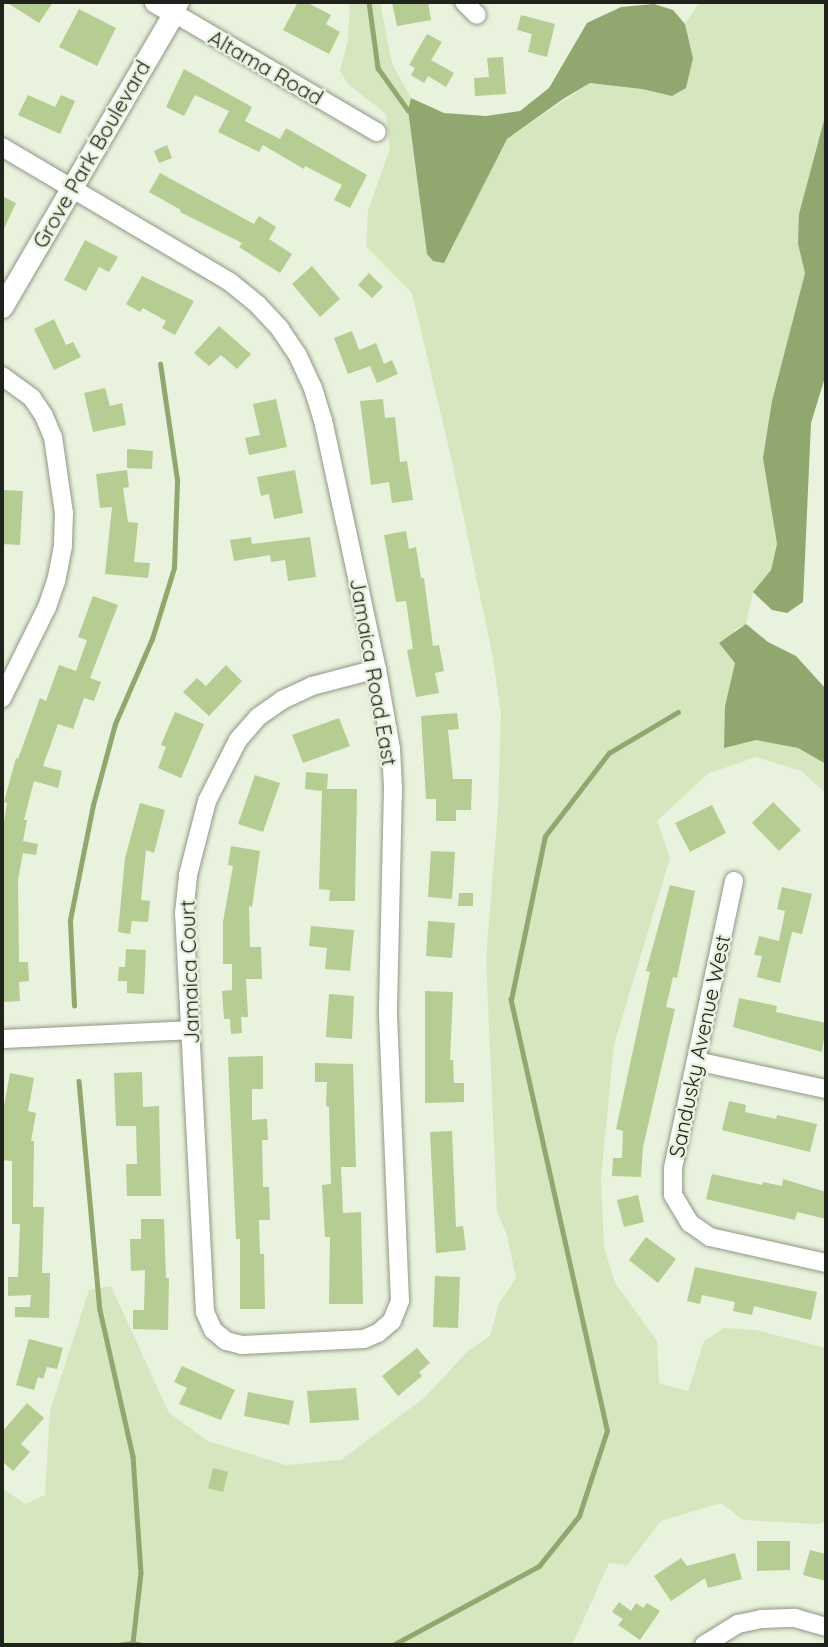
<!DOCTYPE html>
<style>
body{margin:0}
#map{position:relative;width:828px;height:1647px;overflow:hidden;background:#e9f2dd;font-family:Quicksand,sans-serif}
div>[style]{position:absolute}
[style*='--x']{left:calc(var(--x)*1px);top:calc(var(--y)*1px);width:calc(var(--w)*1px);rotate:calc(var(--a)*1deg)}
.green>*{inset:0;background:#d6e6be}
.water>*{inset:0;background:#91a770}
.stream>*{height:4.5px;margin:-2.25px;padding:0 2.25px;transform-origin:2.25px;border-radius:2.25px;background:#91a770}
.building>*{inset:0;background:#b5cc93}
.roads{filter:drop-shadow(0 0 2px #909885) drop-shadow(0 0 2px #909885)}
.minor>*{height:18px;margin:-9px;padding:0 9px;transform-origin:9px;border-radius:9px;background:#fff}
.tertiary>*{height:21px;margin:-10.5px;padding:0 10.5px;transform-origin:10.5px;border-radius:10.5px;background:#fff}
span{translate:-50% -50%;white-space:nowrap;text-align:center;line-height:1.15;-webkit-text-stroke:5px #e9f2dd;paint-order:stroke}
.street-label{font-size:21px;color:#20231c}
.frame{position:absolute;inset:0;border:4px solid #20231c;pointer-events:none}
</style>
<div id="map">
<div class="green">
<div style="clip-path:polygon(350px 2px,380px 2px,392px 64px,411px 98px,408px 111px,427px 254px,443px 263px,507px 139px,590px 83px,642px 89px,672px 96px,693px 58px,685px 24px,700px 2px,826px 2px,826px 113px,798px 244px,805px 273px,772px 401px,771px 509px,777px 544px,771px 570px,753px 592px,746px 624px,734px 630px,735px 663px,725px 706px,756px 740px,798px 748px,826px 764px,826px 793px,801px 771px,756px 757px,707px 774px,657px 821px,670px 858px,614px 1045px,601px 1177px,604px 1247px,615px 1283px,657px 1341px,659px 1383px,688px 1391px,704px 1341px,724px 1328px,756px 1330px,826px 1348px,826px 1521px,818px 1524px,743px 1520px,721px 1503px,661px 1521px,627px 1565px,609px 1563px,572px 1645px,2px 1645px,2px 1488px,25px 1504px,45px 1495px,50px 1411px,89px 1290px,111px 1286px,169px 1413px,208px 1441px,286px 1465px,341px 1460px,424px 1398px,468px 1351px,490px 1336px,499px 1303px,516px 1278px,507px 1235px,497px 1211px,486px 958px,498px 810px,501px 713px,492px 653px,451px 457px,412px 293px,366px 246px,368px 211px,390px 148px,386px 114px,348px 84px,340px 71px,348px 40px)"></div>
</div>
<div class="water">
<div style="clip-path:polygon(654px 4px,673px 10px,685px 24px,693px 58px,686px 88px,672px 96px,642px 89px,590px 83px,563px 99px,507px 139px,444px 263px,433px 261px,427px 254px,408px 110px,411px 98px,444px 113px,486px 116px,520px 111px,549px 88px,587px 23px,621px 7px)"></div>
<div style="clip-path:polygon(826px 113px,826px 374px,811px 423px,803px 602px,787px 613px,772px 610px,753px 592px,771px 570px,777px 544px,763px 458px,772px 401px,805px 273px,798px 244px,799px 214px)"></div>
<div style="clip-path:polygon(746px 624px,768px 642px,796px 656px,826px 689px,826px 764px,798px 748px,756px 740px,724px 748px,725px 706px,735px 663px,719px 643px)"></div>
</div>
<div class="stream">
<div style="--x:369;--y:2;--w:67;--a:82.2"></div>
<div style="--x:378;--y:68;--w:52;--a:54.5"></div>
<div style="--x:74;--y:1006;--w:86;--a:-92.7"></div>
<div style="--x:70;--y:920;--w:117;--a:-78.7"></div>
<div style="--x:93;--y:805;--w:84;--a:-74.8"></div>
<div style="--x:115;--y:724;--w:93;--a:-66.5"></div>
<div style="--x:152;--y:639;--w:74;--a:-72.8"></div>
<div style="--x:174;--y:568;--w:88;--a:-88"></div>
<div style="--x:177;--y:480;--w:117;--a:-98.3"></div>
<div style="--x:79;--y:1081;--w:230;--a:84.8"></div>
<div style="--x:100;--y:1310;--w:150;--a:77.3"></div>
<div style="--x:133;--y:1456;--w:117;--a:86.1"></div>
<div style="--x:141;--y:1573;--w:70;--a:96.5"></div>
<div style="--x:118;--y:1645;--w:15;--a:-8"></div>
<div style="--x:133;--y:1643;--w:9;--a:13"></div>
<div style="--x:393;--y:1645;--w:166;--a:-28.4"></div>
<div style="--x:539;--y:1566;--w:64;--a:-51.3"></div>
<div style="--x:579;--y:1516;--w:89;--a:-71.8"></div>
<div style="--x:607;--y:1431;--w:442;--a:-102.6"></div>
<div style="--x:511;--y:1000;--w:167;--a:-78.3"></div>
<div style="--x:545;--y:836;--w:105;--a:-52.4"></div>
<div style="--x:609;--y:753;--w:80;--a:-30.7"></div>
</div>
<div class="building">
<div style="clip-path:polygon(6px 2px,53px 2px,39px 23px)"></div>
<div style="clip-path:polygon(298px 2px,306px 2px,331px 15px,326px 24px,340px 32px,329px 54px,283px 30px)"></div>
<div style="clip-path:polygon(392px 2px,428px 2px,431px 20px,397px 26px)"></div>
<div style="clip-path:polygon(79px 9px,116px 28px,97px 66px,59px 47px)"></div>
<div style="clip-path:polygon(521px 15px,555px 24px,547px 57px,528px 52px,532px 34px,517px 30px)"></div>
<div style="clip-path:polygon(427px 34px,442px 42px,431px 60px,454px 73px,446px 87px,428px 76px,424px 83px,411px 75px,415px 68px,409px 65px)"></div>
<div style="clip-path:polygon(503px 57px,506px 94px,475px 96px,474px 78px,489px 77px,487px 58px)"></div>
<div style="clip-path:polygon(184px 69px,252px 107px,245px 121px,280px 139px,286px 128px,367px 175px,350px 208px,334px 200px,342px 185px,305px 166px,304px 169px,263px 145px,259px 152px,218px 132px,229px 111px,195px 95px,184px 116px,166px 107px)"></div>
<div style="clip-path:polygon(28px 95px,55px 107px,61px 95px,75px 101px,60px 134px,18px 115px)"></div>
<div style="clip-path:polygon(167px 145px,172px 158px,159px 163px,154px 151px)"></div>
<div style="clip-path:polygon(160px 173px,254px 224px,259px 216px,276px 227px,269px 239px,292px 254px,280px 273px,239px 247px,242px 243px,180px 212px,181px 210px,149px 192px)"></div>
<div style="clip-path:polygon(2px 196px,16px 203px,2px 233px)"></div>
<div style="clip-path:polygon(85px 240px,118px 257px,109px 272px,99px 267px,86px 291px,64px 280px)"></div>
<div style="clip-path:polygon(312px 266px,340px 299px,320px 317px,292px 284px)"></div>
<div style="clip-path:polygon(369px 273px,383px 287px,372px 298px,358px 285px)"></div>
<div style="clip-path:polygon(142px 276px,194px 301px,175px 335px,162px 328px,166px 321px,143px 308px,140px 312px,126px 304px)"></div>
<div style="clip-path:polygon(54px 319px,66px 345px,73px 342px,81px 357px,54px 370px,34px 329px)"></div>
<div style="clip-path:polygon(219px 326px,251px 354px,237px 369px,221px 355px,209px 366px,194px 353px)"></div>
<div style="clip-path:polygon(352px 331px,359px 350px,376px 343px,384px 364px,392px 360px,398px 374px,377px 383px,370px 366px,348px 374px,334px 338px)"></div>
<div style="clip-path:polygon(105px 388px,110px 406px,122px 403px,126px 425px,93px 432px,84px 393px)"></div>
<div style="clip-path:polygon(276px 399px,287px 447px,249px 455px,245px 438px,260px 435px,253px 404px)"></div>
<div style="clip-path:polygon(383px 399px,385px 418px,395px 417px,400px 462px,407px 461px,413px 500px,392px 503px,389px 482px,371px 485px,360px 401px)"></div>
<div style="clip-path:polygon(127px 449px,153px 451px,152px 469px,127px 468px)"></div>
<div style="clip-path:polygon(127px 470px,129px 487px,123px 488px,128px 522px,138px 523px,134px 562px,150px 563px,148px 578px,105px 574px,112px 507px,100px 508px,96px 474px)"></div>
<div style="clip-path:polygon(295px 470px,303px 513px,274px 519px,269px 494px,261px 496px,257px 477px)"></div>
<div style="clip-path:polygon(2px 490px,23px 491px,20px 545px,2px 544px)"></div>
<div style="clip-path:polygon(406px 531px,409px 549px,416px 547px,421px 578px,424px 578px,433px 646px,439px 645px,444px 671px,435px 673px,439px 693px,416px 697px,407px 650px,413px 649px,406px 601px,396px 602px,384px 535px)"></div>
<div style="clip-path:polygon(251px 537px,252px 544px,310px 537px,316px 577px,288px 581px,285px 560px,271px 562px,270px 555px,234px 561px,230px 540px)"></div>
<div style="clip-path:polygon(93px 596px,118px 605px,90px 678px,101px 682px,94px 701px,84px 698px,73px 729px,58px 724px,43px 766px,62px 771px,58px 788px,34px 781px,24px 820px,27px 820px,23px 841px,38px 844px,36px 855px,23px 853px,18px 880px,19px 962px,28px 962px,29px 981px,19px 982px,20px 1001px,2px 1002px,2px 834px,7px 803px,4px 802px,16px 758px,18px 759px,40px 698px,46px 701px,59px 665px,76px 671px,87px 640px,78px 637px)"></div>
<div style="clip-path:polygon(226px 665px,242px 681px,209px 716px,183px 692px,197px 678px,206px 686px)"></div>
<div style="clip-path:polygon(175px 712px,204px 724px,181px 778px,158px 768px,166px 747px,161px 745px)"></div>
<div style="clip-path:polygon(457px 713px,459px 729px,448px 730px,453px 779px,472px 779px,471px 810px,456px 810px,456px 821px,436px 821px,436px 799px,426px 799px,421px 716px)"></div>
<div style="clip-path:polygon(339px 718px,350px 746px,303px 763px,292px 735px)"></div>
<div style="clip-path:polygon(306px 772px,328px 774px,327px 789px,357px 789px,355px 901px,329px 901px,330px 890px,319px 889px,322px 791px,305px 789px)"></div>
<div style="clip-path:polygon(255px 775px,280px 783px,263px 832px,238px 824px)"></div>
<div style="clip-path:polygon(773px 802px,801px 830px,779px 851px,752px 823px)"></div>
<div style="clip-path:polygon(140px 803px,165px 810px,154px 853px,146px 850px,141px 900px,150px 901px,148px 922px,132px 921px,130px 934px,118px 932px,125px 858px)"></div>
<div style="clip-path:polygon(712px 805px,726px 833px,690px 852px,675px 823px)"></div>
<div style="clip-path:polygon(231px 846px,260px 851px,252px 907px,249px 906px,250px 947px,261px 947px,262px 979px,246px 979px,248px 1017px,241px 1017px,242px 1033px,231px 1034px,230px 1019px,224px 1019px,222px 991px,232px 990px,232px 964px,223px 964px,223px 922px,233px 866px,228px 865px)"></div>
<div style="clip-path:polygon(431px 851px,455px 852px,452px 899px,428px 897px)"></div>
<div style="clip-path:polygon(670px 885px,695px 891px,677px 978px,673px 977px,666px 1007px,675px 1009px,643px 1147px,641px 1177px,612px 1176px,613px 1158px,622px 1158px,623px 1131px,616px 1129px,650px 972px,646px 971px)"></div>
<div style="clip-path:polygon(782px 887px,812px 894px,802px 934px,792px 932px,780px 983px,757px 977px,762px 956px,754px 955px,759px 936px,779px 941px,785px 911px,777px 909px)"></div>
<div style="clip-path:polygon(459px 893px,473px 893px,473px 906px,458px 906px)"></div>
<div style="clip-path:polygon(428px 921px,455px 923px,452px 958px,426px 956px)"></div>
<div style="clip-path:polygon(311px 926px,354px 930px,350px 971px,325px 969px,327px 948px,309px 946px)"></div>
<div style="clip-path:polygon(126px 949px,146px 950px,144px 994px,127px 993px,127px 981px,118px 981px,119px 967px,125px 967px)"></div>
<div style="clip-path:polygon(425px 991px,453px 992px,450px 1060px,453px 1060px,454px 1083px,464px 1083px,464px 1102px,425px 1103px)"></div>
<div style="clip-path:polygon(329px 994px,354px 996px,352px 1039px,326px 1037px)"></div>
<div style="clip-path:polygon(739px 998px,777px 1006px,776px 1012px,826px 1023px,822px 1052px,733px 1027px)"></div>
<div style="clip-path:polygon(263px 1056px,263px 1089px,252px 1089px,252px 1120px,267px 1119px,268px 1140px,262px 1140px,263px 1187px,269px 1187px,270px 1220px,259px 1220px,260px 1254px,264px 1254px,265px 1309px,240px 1309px,240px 1239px,236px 1239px,228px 1057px)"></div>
<div style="clip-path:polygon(315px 1063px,353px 1064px,356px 1167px,341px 1167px,343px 1213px,361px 1212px,363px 1304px,329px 1304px,330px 1237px,325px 1237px,322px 1185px,331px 1184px,329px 1107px,326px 1106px,327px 1082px,315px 1082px)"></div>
<div style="clip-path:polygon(142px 1072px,143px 1107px,159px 1106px,161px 1196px,127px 1196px,126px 1164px,137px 1164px,136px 1126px,116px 1126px,114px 1073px)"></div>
<div style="clip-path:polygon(10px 1073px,34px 1078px,28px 1111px,36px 1113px,31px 1141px,34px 1141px,33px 1207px,44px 1207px,42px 1273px,50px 1273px,49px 1318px,15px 1317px,15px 1307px,30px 1307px,31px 1295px,8px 1296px,8px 1277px,18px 1277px,20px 1224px,12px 1224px,12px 1161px,2px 1160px,2px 1117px)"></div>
<div style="clip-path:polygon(729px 1101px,746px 1105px,745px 1112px,776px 1119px,777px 1115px,817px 1124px,810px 1152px,722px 1130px)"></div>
<div style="clip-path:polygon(452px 1131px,456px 1227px,463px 1226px,466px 1250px,436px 1253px,430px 1132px)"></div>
<div style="clip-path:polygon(712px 1174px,762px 1185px,763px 1182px,782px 1186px,783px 1179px,826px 1192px,826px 1219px,797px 1212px,795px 1220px,706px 1199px)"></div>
<div style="clip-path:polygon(638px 1195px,644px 1222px,624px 1227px,617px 1200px)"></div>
<div style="clip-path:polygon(141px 1219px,164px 1219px,166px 1278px,169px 1278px,168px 1330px,133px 1329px,133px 1310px,144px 1310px,145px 1270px,131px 1271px,130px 1239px,141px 1239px)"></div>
<div style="clip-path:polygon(646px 1237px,676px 1259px,658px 1283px,629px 1260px)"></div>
<div style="clip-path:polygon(695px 1267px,817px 1292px,811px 1320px,754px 1306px,752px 1315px,733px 1311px,735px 1302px,702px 1295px,700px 1304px,687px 1301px)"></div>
<div style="clip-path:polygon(435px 1276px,460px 1277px,458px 1328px,433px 1327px)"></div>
<div style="clip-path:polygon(29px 1339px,63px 1348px,57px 1369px,47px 1367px,43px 1379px,38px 1377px,34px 1390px,16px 1385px)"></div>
<div style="clip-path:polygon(417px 1348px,430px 1363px,419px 1372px,422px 1376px,398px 1396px,382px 1376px)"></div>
<div style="clip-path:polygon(182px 1366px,235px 1390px,221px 1420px,179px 1404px,187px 1388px,174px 1382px)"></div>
<div style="clip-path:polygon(356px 1388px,359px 1420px,310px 1423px,307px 1391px)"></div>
<div style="clip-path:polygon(248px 1392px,294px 1401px,289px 1425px,244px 1416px)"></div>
<div style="clip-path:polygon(27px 1403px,44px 1418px,21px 1444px,30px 1452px,13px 1471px,2px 1461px,2px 1432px)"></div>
<div style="clip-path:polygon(213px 1468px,228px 1472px,223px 1492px,208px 1488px)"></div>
<div style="clip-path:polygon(757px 1541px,790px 1541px,790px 1570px,757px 1571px)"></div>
<div style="clip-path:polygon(810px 1550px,826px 1554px,826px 1581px,803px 1575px)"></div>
<div style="clip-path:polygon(735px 1553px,742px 1579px,708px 1588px,705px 1578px,671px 1601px,654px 1576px,681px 1558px,687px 1566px)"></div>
<div style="clip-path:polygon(619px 1602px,631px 1611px,636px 1603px,643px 1608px,647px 1603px,660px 1611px,640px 1640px,618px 1625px,623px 1619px,612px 1612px)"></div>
</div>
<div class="roads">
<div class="minor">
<div style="--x:180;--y:2;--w:13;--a:119"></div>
<div style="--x:174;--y:13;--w:235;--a:30.4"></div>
<div style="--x:464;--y:2;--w:18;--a:45"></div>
<div style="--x:2;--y:147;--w:265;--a:30.6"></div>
<div style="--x:230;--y:282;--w:36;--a:39"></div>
<div style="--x:258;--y:305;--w:33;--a:47"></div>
<div style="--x:280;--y:329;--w:32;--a:56"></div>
<div style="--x:298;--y:356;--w:35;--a:65"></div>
<div style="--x:313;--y:388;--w:34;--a:73"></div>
<div style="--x:323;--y:420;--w:255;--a:77.8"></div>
<div style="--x:377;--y:669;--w:81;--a:80.1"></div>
<div style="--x:391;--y:749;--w:39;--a:87"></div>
<div style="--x:393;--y:788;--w:227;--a:91.3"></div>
<div style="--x:388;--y:1015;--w:286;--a:87.6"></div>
<div style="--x:400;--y:1301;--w:22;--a:112"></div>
<div style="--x:392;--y:1321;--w:18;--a:139"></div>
<div style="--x:378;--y:1333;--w:15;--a:157"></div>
<div style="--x:364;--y:1339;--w:122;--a:177.2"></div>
<div style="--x:242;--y:1345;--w:16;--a:-166"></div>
<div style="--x:226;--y:1341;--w:17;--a:-140"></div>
<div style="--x:213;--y:1330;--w:20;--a:-114"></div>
<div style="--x:205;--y:1312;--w:399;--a:-93"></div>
<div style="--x:184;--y:914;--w:39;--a:-84"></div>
<div style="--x:188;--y:875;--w:76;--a:-75.6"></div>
<div style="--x:207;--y:801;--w:68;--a:-63.1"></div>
<div style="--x:238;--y:740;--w:30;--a:-49"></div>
<div style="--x:258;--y:717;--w:29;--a:-35"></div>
<div style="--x:282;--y:700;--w:33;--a:-25"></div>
<div style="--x:312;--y:686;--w:67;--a:-14.7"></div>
<div style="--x:2;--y:376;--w:37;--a:36"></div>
<div style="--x:32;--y:398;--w:22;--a:56"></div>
<div style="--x:44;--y:416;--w:23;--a:67"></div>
<div style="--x:53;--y:437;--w:77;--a:81.8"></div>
<div style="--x:64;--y:513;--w:33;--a:92"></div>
<div style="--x:63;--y:546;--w:36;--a:101"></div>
<div style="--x:56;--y:581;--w:28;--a:109"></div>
<div style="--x:47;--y:607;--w:102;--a:116.3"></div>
<div style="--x:734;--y:881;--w:294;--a:102"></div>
<div style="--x:673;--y:1169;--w:26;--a:90"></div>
<div style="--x:673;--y:1195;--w:33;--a:59"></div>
<div style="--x:690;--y:1223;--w:24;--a:35"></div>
<div style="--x:710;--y:1237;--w:119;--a:12.6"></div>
<div style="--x:2;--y:1039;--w:188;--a:-2.7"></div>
<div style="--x:696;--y:1061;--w:133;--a:12.2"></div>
<div style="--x:704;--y:1645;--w:40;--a:-32"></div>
<div style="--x:738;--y:1624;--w:24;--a:-12"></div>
<div style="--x:761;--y:1619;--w:34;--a:-2"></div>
<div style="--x:795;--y:1618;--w:32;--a:16"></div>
</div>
<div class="tertiary">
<div style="--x:2;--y:307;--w:341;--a:-59.7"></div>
<div style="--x:174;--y:13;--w:22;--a:-150"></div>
</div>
</div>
<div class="street-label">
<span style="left:266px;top:67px;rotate:30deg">Altama Road</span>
<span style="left:91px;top:154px;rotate:-60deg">Grove Park Boulevard</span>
<span style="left:374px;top:672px;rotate:80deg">Jamaica Road East</span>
<span style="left:189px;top:972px;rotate:-92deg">Jamaica Court</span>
<span style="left:699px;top:1046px;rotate:-78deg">Sandusky Avenue West</span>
</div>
<div class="frame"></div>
</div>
